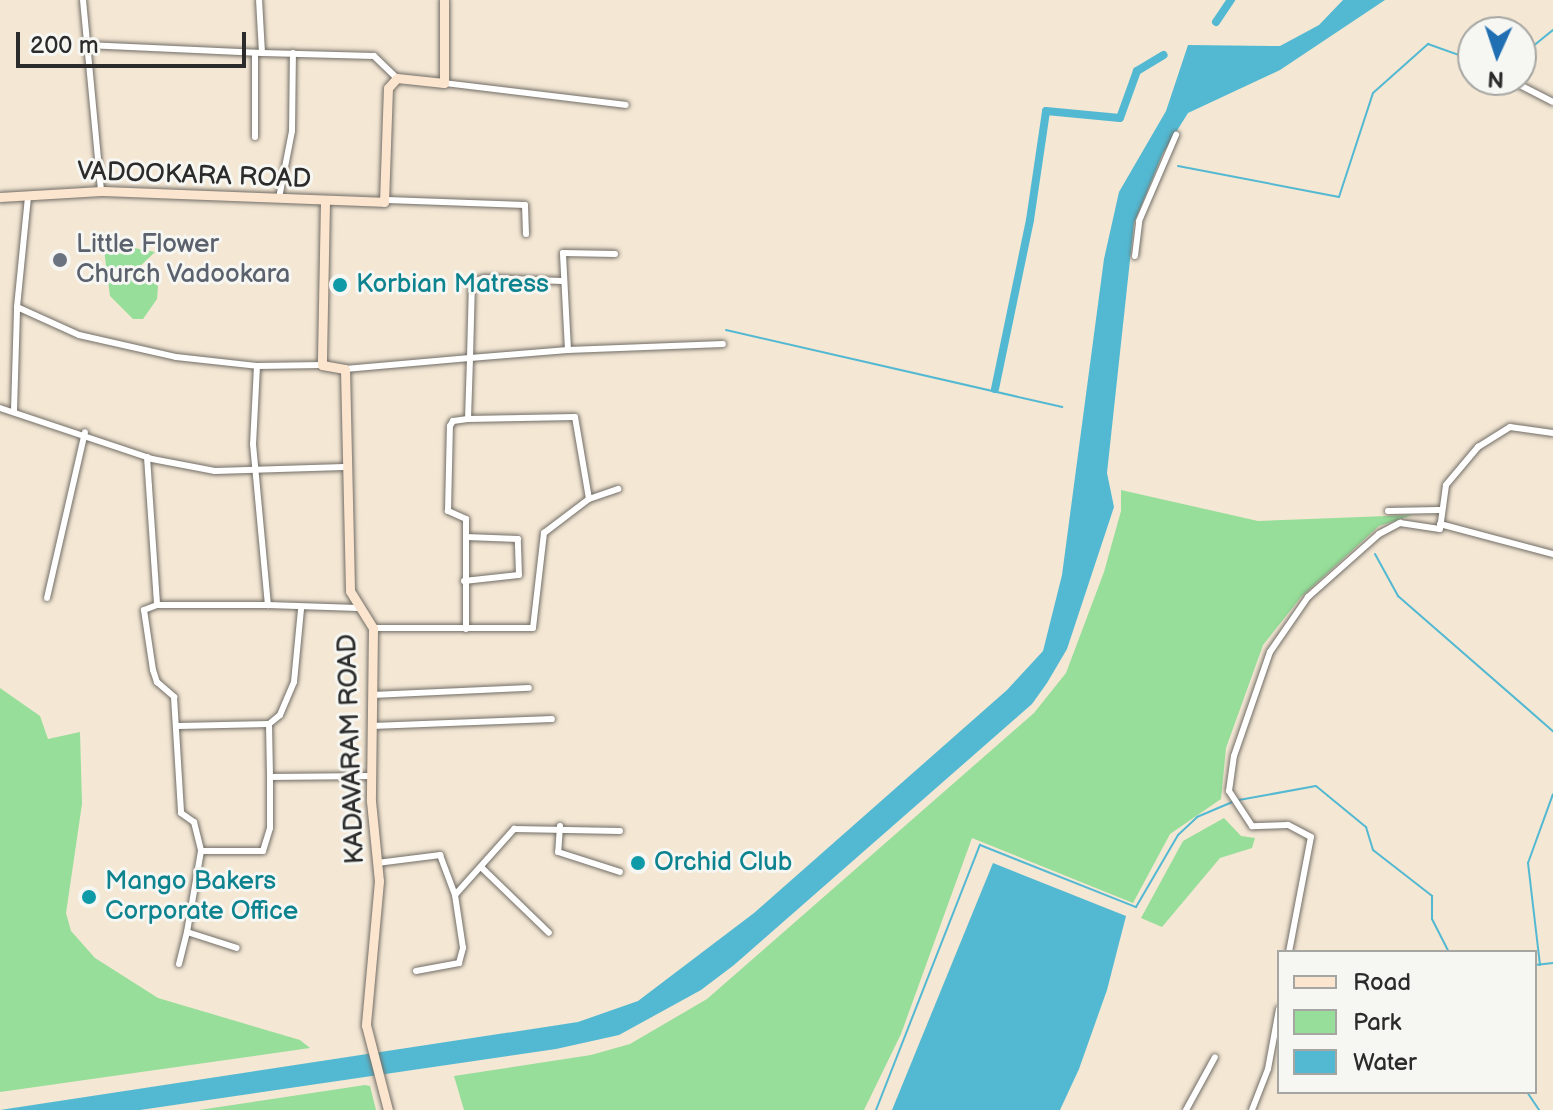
<!DOCTYPE html>
<style>
body{margin:0}
#map{position:relative;width:1553px;height:1110px;overflow:hidden;background:#f4e7d4;font-family:"Balsamiq Sans",sans-serif}
div>[style]{position:absolute}
[style*='--x']{left:calc(var(--x)*1px);top:calc(var(--y)*1px);width:calc(var(--w)*1px);rotate:calc(var(--a)*1deg)}
.green>*{inset:0;background:#96de99}
.water>*{inset:0;background:#53b9d2}
.stream>*{height:2px;margin:-1px;padding:0 1px;transform-origin:1px;border-radius:1px;background:#53b9d2}
.canal>*{height:8px;margin:-4px;padding:0 4px;transform-origin:4px;border-radius:4px;background:#53b9d2}
.roads{filter:drop-shadow(0 0 2px #716d66) drop-shadow(0 0 2px #716d66)}
.street>*{height:6px;margin:-3px;padding:0 3px;transform-origin:3px;border-radius:3px;background:#fff}
.secondary>*{height:9px;margin:-4.5px;padding:0 4.5px;transform-origin:4.5px;border-radius:4.5px;background:#fce5cf}
.dots>*{width:22px;height:22px;translate:-50% -50%;box-sizing:border-box;border:4px solid #f6f6f2;border-radius:50%}
span{translate:-50% -50%;white-space:nowrap;text-align:center;line-height:1.15;-webkit-text-stroke:6px #f6f6f2;paint-order:stroke}
.street-label{font-size:26px;color:#2b2b2b}
.worship-label{font-size:26px;color:#5b616d}
.left{translate:0 -50%;text-align:left}
.culture-label{font-size:26px;color:#0d838f}
.legend{position:absolute;left:1277px;top:950px;width:260px;height:144px;box-sizing:border-box;background:#f6f6f2;border:2px solid #a5a5a2;margin:0;padding:10px 14px;list-style:none;font-size:24px;color:#2b2b2b}
.legend li{display:flex;align-items:center;gap:16px;height:40px}
.legend b{width:40px;border:2px solid #a5a5a2}
.north{position:absolute;left:1457px;top:16px;width:80px;height:80px;box-sizing:border-box;background:#f6f6f2;border:2px solid #a5a5a2;border-radius:50%;rotate:183deg;font-size:22px;font-weight:700;line-height:32px;text-align:center;color:#2b2b2b}
.north::after{content:'';display:block;margin:auto;width:28px;height:36px;background:#1f6fb2;clip-path:polygon(50% 0,100% 100%,50% 72%,0 100%)}
.scale{position:absolute;left:16px;top:32px;width:230px;height:36px;box-sizing:border-box;border:4px solid #2b2b2b;border-top:0;padding-left:10px;font-size:24px;line-height:28px;white-space:nowrap;color:#2b2b2b;-webkit-text-stroke:6px #f6f6f2;paint-order:stroke}
</style>
<div id="map">
<div class="green">
<div style="clip-path:polygon(103px 242px,155px 252px,137px 269px,158px 286px,157px 299px,143px 319px,133px 319px,110px 296px)"></div>
<div style="clip-path:polygon(1121px 490px,1258px 521px,1413px 515px,1379px 526px,1301px 597px,1263px 645px,1226px 748px,1221px 799px,1170px 834px,1133px 903px,972px 838px,901px 1034px,864px 1110px,464px 1110px,454px 1076px,591px 1055px,630px 1044px,707px 999px,1034px 713px,1066px 673px,1104px 572px,1121px 511px)"></div>
<div style="clip-path:polygon(0 688px,40px 716px,48px 739px,80px 732px,82px 804px,66px 913px,71px 931px,95px 958px,158px 998px,300px 1040px,310px 1048px,0 1092px)"></div>
<div style="clip-path:polygon(1224px 818px,1241px 836px,1255px 838px,1252px 848px,1220px 858px,1162px 927px,1141px 918px,1183px 841px)"></div>
<div style="clip-path:polygon(365px 1085px,370px 1086px,376px 1110px,199px 1110px)"></div>
</div>
<div class="water">
<div style="clip-path:polygon(1343px 0,1385px 0,1280px 70px,1188px 113px,1163px 153px,1134px 223px,1107px 473px,1114px 507px,1067px 649px,1047px 683px,1032px 704px,734px 965px,701px 990px,619px 1035px,556px 1049px,140px 1110px,0 1110px,578px 1022px,638px 1001px,754px 913px,1007px 690px,1043px 651px,1062px 575px,1104px 259px,1119px 192px,1166px 111px,1188px 45px,1280px 46px,1319px 25px)"></div>
<div style="clip-path:polygon(993px 863px,1126px 916px,1107px 990px,1079px 1069px,1060px 1110px,892px 1110px)"></div>
</div>
<div class="stream">
<div style="--x:1521;--y:56;--w:41;--a:-39.1"></div>
<div style="--x:1178;--y:166;--w:164;--a:10.9"></div>
<div style="--x:1339;--y:197;--w:109;--a:-71.9"></div>
<div style="--x:1373;--y:93;--w:74;--a:-41.7"></div>
<div style="--x:1428;--y:44;--w:48;--a:19.6"></div>
<div style="--x:726;--y:330;--w:345;--a:12.9"></div>
<div style="--x:1375;--y:554;--w:48;--a:61.3"></div>
<div style="--x:1398;--y:596;--w:206;--a:41.1"></div>
<div style="--x:1239;--y:800;--w:78;--a:-10.3"></div>
<div style="--x:1316;--y:786;--w:65;--a:39.4"></div>
<div style="--x:1366;--y:827;--w:24;--a:73"></div>
<div style="--x:1373;--y:850;--w:75;--a:37.9"></div>
<div style="--x:1432;--y:896;--w:23;--a:90"></div>
<div style="--x:1432;--y:919;--w:37;--a:63"></div>
<div style="--x:1535;--y:965;--w:18;--a:-6"></div>
<div style="--x:1540;--y:965;--w:103;--a:-96.7"></div>
<div style="--x:1528;--y:863;--w:73;--a:-70.1"></div>
<div style="--x:1527;--y:1092;--w:22;--a:56"></div>
<div style="--x:876;--y:1110;--w:285;--a:-68.6"></div>
<div style="--x:980;--y:845;--w:168;--a:21.7"></div>
<div style="--x:1136;--y:907;--w:83;--a:-59.7"></div>
<div style="--x:1178;--y:835;--w:26;--a:-43"></div>
<div style="--x:1197;--y:817;--w:39;--a:-23"></div>
</div>
<div class="canal">
<div style="--x:1216;--y:22;--w:27;--a:-56"></div>
<div style="--x:995;--y:389;--w:173;--a:-78.3"></div>
<div style="--x:1030;--y:220;--w:110;--a:-81.6"></div>
<div style="--x:1046;--y:111;--w:74;--a:5.4"></div>
<div style="--x:1120;--y:118;--w:50;--a:-70.1"></div>
<div style="--x:1137;--y:71;--w:31;--a:-31"></div>
</div>
<div class="roads">
<div class="street">
<div style="--x:83;--y:0;--w:192;--a:84.6"></div>
<div style="--x:86;--y:45;--w:176;--a:2.6"></div>
<div style="--x:262;--y:53;--w:53;--a:-93.2"></div>
<div style="--x:262;--y:53;--w:112;--a:1.5"></div>
<div style="--x:374;--y:56;--w:32;--a:44"></div>
<div style="--x:1510;--y:80;--w:48;--a:27.1"></div>
<div style="--x:444;--y:83;--w:183;--a:6.9"></div>
<div style="--x:255;--y:137;--w:84;--a:-90"></div>
<div style="--x:279;--y:198;--w:68;--a:-79"></div>
<div style="--x:292;--y:131;--w:78;--a:-89.3"></div>
<div style="--x:387;--y:200;--w:138;--a:2.1"></div>
<div style="--x:525;--y:205;--w:29;--a:88"></div>
<div style="--x:1135;--y:256;--w:35;--a:-83"></div>
<div style="--x:1139;--y:221;--w:94;--a:-66.7"></div>
<div style="--x:17;--y:307;--w:111;--a:-84.3"></div>
<div style="--x:568;--y:350;--w:155;--a:-2.2"></div>
<div style="--x:257;--y:366;--w:78;--a:92.9"></div>
<div style="--x:253;--y:444;--w:162;--a:84.7"></div>
<div style="--x:268;--y:605;--w:90;--a:1.9"></div>
<div style="--x:345;--y:369;--w:125;--a:-5"></div>
<div style="--x:470;--y:358;--w:76;--a:-88.5"></div>
<div style="--x:472;--y:282;--w:13;--a:-18"></div>
<div style="--x:484;--y:278;--w:78;--a:2.2"></div>
<div style="--x:0;--y:408;--w:160;--a:18.5"></div>
<div style="--x:152;--y:459;--w:64;--a:10.8"></div>
<div style="--x:215;--y:471;--w:129;--a:-1.8"></div>
<div style="--x:14;--y:411;--w:104;--a:-88.3"></div>
<div style="--x:17;--y:307;--w:68;--a:24.3"></div>
<div style="--x:79;--y:335;--w:99;--a:12.8"></div>
<div style="--x:176;--y:357;--w:81;--a:6.3"></div>
<div style="--x:257;--y:366;--w:65;--a:-0.9"></div>
<div style="--x:468;--y:419;--w:107;--a:-1.1"></div>
<div style="--x:575;--y:417;--w:83;--a:80.3"></div>
<div style="--x:147;--y:457;--w:148;--a:86.1"></div>
<div style="--x:157;--y:605;--w:111;--a:0"></div>
<div style="--x:1388;--y:511;--w:51;--a:-1.1"></div>
<div style="--x:1440;--y:524;--w:117;--a:14.9"></div>
<div style="--x:464;--y:581;--w:55;--a:-6.2"></div>
<div style="--x:519;--y:575;--w:36;--a:-92"></div>
<div style="--x:518;--y:539;--w:52;--a:-177.8"></div>
<div style="--x:47;--y:598;--w:170;--a:-77.1"></div>
<div style="--x:157;--y:605;--w:14;--a:159"></div>
<div style="--x:144;--y:610;--w:61;--a:81.5"></div>
<div style="--x:153;--y:670;--w:13;--a:72"></div>
<div style="--x:157;--y:682;--w:23;--a:41"></div>
<div style="--x:174;--y:697;--w:116;--a:86.5"></div>
<div style="--x:181;--y:813;--w:16;--a:35"></div>
<div style="--x:194;--y:822;--w:30;--a:76"></div>
<div style="--x:201;--y:851;--w:82;--a:99.8"></div>
<div style="--x:187;--y:932;--w:52;--a:17.7"></div>
<div style="--x:373;--y:628;--w:160;--a:0"></div>
<div style="--x:533;--y:628;--w:96;--a:-83.4"></div>
<div style="--x:544;--y:533;--w:56;--a:-37.1"></div>
<div style="--x:589;--y:499;--w:31;--a:-19"></div>
<div style="--x:466;--y:629;--w:110;--a:-90"></div>
<div style="--x:466;--y:519;--w:20;--a:-156"></div>
<div style="--x:448;--y:511;--w:85;--a:-88.7"></div>
<div style="--x:450;--y:426;--w:6;--a:-59"></div>
<div style="--x:453;--y:421;--w:15;--a:-8"></div>
<div style="--x:468;--y:419;--w:61;--a:-88.1"></div>
<div style="--x:470;--y:358;--w:98;--a:-4.7"></div>
<div style="--x:568;--y:350;--w:97;--a:-93"></div>
<div style="--x:563;--y:253;--w:52;--a:1.1"></div>
<div style="--x:372;--y:695;--w:157;--a:-2.6"></div>
<div style="--x:269;--y:724;--w:53;--a:88.9"></div>
<div style="--x:178;--y:726;--w:91;--a:-1.3"></div>
<div style="--x:269;--y:724;--w:14;--a:-39"></div>
<div style="--x:280;--y:715;--w:36;--a:-67"></div>
<div style="--x:294;--y:682;--w:73;--a:-84.5"></div>
<div style="--x:372;--y:726;--w:180;--a:-2.2"></div>
<div style="--x:560;--y:826;--w:26;--a:94"></div>
<div style="--x:558;--y:852;--w:65;--a:17.9"></div>
<div style="--x:201;--y:851;--w:62;--a:0"></div>
<div style="--x:263;--y:851;--w:24;--a:-73"></div>
<div style="--x:270;--y:828;--w:51;--a:-90"></div>
<div style="--x:270;--y:777;--w:101;--a:-0.6"></div>
<div style="--x:377;--y:863;--w:64;--a:-7.2"></div>
<div style="--x:440;--y:855;--w:43;--a:69.4"></div>
<div style="--x:482;--y:868;--w:93;--a:44.1"></div>
<div style="--x:1289;--y:952;--w:117;--a:-79.2"></div>
<div style="--x:1311;--y:837;--w:26;--a:-152"></div>
<div style="--x:1288;--y:825;--w:36;--a:178"></div>
<div style="--x:1252;--y:826;--w:42;--a:-123.3"></div>
<div style="--x:1229;--y:791;--w:35;--a:-82"></div>
<div style="--x:1234;--y:756;--w:110;--a:-70.9"></div>
<div style="--x:1270;--y:652;--w:67;--a:-55.4"></div>
<div style="--x:1308;--y:597;--w:95;--a:-41.6"></div>
<div style="--x:1379;--y:534;--w:24;--a:-28"></div>
<div style="--x:1400;--y:523;--w:40;--a:8.5"></div>
<div style="--x:1440;--y:529;--w:44;--a:-82.2"></div>
<div style="--x:1446;--y:485;--w:50;--a:-49.9"></div>
<div style="--x:1478;--y:447;--w:38;--a:-32"></div>
<div style="--x:1510;--y:427;--w:43;--a:7.9"></div>
<div style="--x:179;--y:964;--w:33;--a:-76"></div>
<div style="--x:416;--y:971;--w:44;--a:-10.5"></div>
<div style="--x:459;--y:963;--w:16;--a:-75"></div>
<div style="--x:463;--y:948;--w:54;--a:-98.6"></div>
<div style="--x:455;--y:895;--w:89;--a:-48.2"></div>
<div style="--x:514;--y:829;--w:106;--a:1.1"></div>
<div style="--x:1186;--y:1110;--w:60;--a:-61.3"></div>
<div style="--x:1252;--y:1110;--w:44;--a:-68.7"></div>
<div style="--x:1268;--y:1069;--w:61;--a:-79.6"></div>
</div>
<div class="secondary">
<div style="--x:0;--y:197;--w:101;--a:-3.4"></div>
<div style="--x:101;--y:191;--w:283;--a:2.2"></div>
<div style="--x:384;--y:202;--w:114;--a:-88"></div>
<div style="--x:388;--y:88;--w:13;--a:-48"></div>
<div style="--x:397;--y:78;--w:47;--a:6.1"></div>
<div style="--x:444;--y:83;--w:83;--a:-90"></div>
<div style="--x:325;--y:202;--w:163;--a:91.1"></div>
<div style="--x:322;--y:365;--w:23;--a:10"></div>
<div style="--x:345;--y:369;--w:222;--a:88.7"></div>
<div style="--x:350;--y:591;--w:44;--a:58.1"></div>
<div style="--x:373;--y:628;--w:173;--a:90.7"></div>
<div style="--x:371;--y:801;--w:80;--a:84.3"></div>
<div style="--x:379;--y:881;--w:145;--a:95.2"></div>
<div style="--x:366;--y:1025;--w:88;--a:75.5"></div>
</div>
</div>
<div class="dots">
<div style="left:60px;top:260px;background:#6b7280"></div>
<div style="left:340px;top:285px;background:#0f9aa8"></div>
<div style="left:638px;top:863px;background:#0f9aa8"></div>
<div style="left:89px;top:897px;background:#0f9aa8"></div>
</div>
<div class="street-label">
<span style="left:194px;top:176px;rotate:2deg">VADOOKARA ROAD</span>
<span style="left:352px;top:749px;rotate:-92deg">KADAVARAM ROAD</span>
</div>
<div class="worship-label">
<span class="left" style="left:76px;top:260px">Little Flower<br>Church Vadookara</span>
</div>
<div class="culture-label">
<span class="left" style="left:356px;top:285px">Korbian Matress</span>
<span class="left" style="left:654px;top:863px">Orchid Club</span>
<span class="left" style="left:105px;top:897px">Mango Bakers<br>Corporate Office</span>
</div>
<ul class="legend">
<li><b style="height:10px;background:#fce5cf"></b>Road</li>
<li><b style="height:22px;background:#96de99"></b>Park</li>
<li><b style="height:22px;background:#53b9d2"></b>Water</li>
</ul>
<div class="north">N</div>
<div class="scale">200 m</div>
</div>
